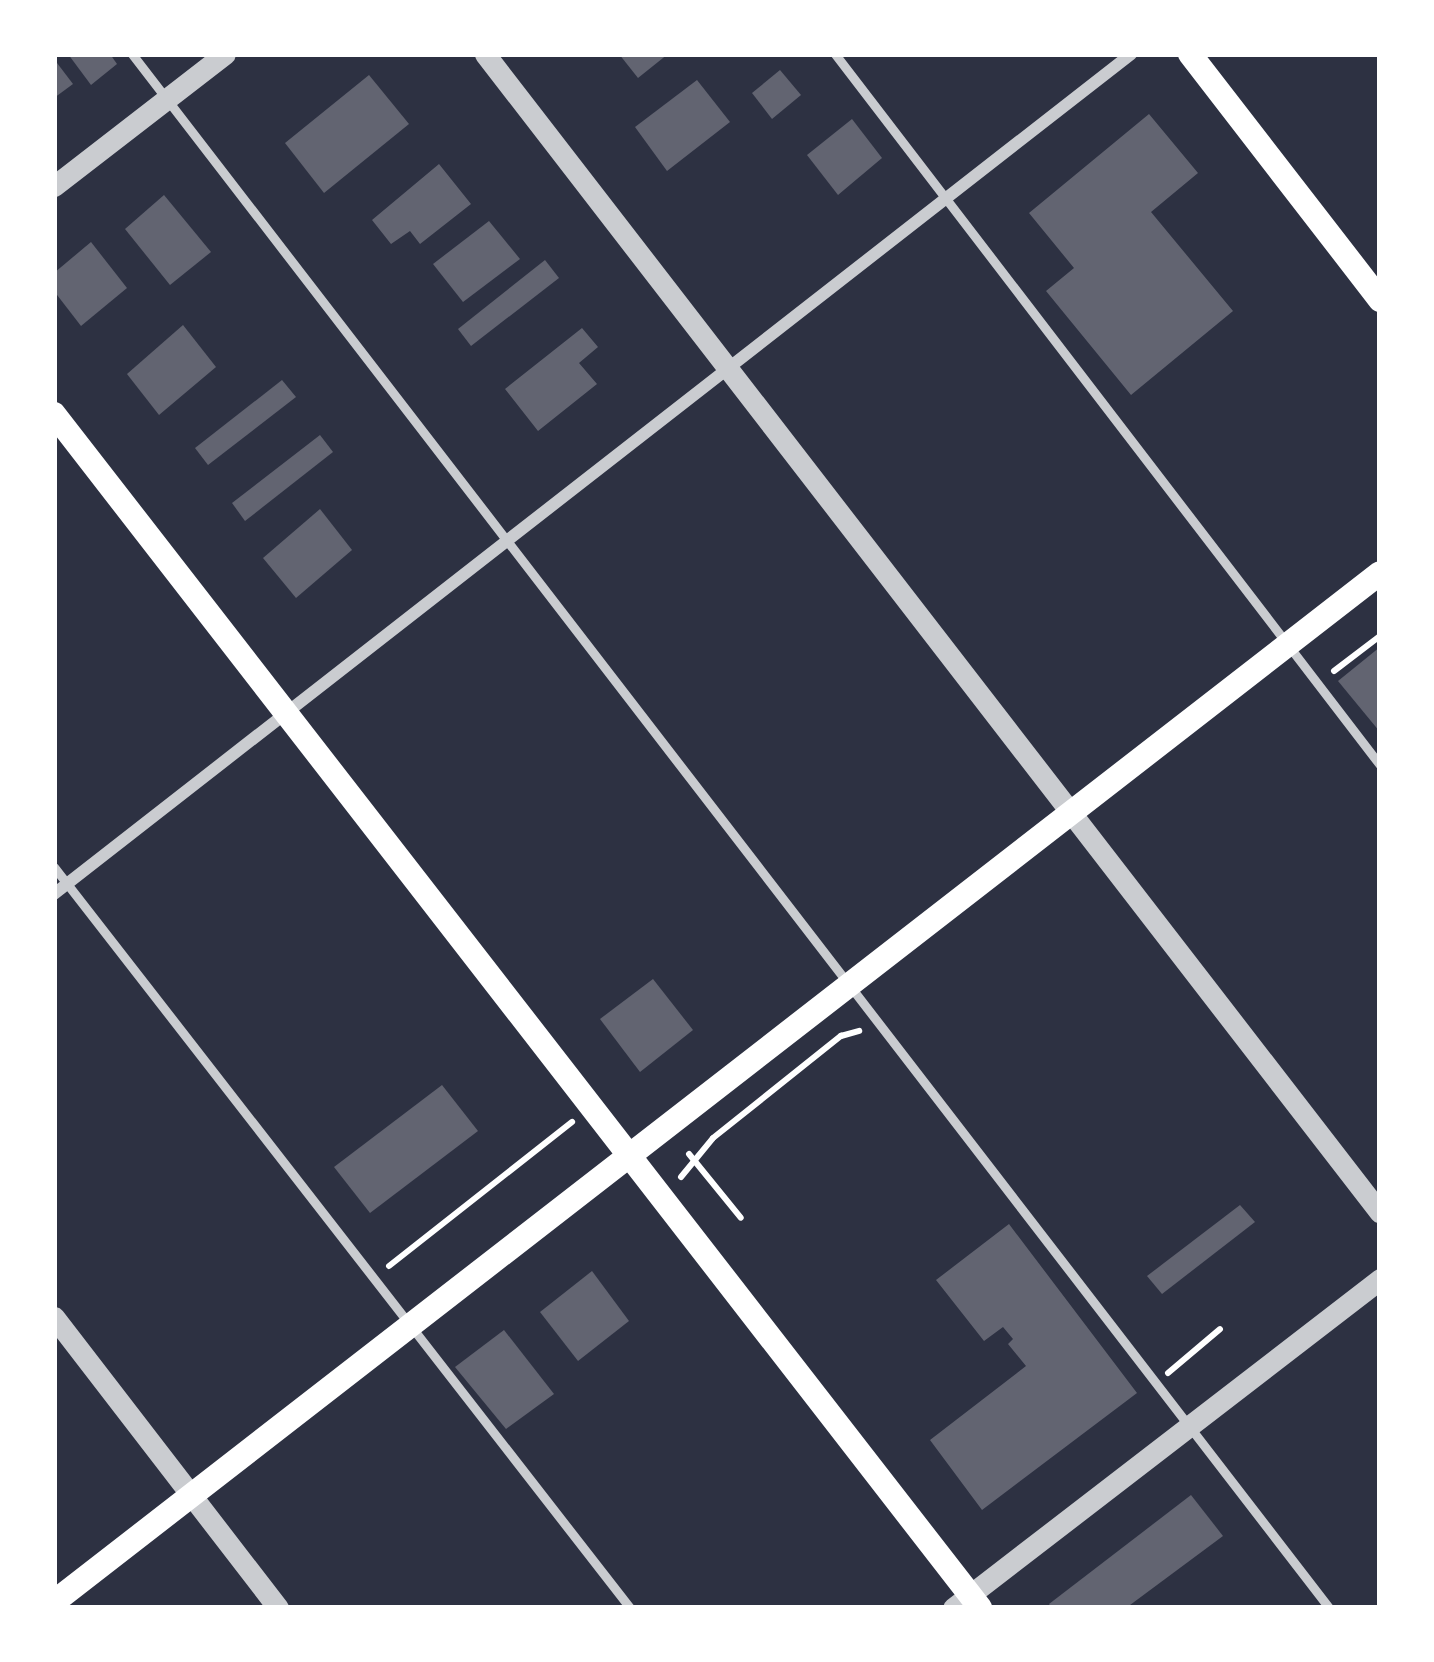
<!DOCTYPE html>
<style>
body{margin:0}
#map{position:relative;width:1434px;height:1662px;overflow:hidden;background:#2d3142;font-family:"Crimson Pro",serif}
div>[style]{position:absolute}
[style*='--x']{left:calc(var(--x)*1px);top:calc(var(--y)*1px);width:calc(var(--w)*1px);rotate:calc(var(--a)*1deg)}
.building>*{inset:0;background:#626471}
.path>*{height:6px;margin:-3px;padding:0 3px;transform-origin:3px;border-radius:3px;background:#fff}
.service>*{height:9px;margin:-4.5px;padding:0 4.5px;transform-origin:4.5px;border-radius:4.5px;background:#caccd0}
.minor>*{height:12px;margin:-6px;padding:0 6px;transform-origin:6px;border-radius:6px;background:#caccd0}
.tertiary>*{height:21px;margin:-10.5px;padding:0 10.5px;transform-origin:10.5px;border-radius:10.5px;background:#caccd0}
.secondary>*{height:24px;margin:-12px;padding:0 12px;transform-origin:12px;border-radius:12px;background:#fff}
span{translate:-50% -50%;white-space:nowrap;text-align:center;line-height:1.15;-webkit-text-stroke:12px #fff;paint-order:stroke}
.frame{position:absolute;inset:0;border:57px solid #fff;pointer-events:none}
</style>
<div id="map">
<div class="building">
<div style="clip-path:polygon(68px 54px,110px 54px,117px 64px,91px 85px)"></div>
<div style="clip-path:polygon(619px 54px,668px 54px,638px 78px)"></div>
<div style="clip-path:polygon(54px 59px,73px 84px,54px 98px)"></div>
<div style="clip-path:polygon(780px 70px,801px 95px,772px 119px,752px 93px)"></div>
<div style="clip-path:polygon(369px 75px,409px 124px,324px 193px,285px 143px)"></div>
<div style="clip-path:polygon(697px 80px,730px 122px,667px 171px,635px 127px)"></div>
<div style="clip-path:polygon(1149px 114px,1198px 173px,1151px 212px,1233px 311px,1131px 395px,1046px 291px,1074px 268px,1029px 213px)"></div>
<div style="clip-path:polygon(852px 119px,882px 158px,838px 195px,807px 155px)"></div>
<div style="clip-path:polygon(439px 164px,471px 204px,420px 244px,410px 231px,391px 244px,372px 220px)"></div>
<div style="clip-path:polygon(164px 195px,211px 252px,170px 285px,125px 229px)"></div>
<div style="clip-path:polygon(489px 221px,520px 259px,463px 302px,433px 264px)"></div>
<div style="clip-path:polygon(91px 242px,127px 288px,81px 326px,54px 291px,54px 273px)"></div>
<div style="clip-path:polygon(545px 260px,559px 278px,471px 346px,458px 329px)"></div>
<div style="clip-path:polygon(183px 325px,216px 367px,159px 415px,127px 374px)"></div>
<div style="clip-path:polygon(582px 328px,598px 347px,579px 363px,597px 384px,538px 431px,505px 389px)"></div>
<div style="clip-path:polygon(282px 380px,296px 397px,208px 465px,195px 448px)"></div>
<div style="clip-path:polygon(320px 435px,333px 452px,245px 521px,232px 503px)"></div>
<div style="clip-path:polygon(320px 509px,352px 550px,296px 598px,263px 558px)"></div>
<div style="clip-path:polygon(1380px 647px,1380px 732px,1338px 681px)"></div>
<div style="clip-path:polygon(653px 979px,693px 1030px,640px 1072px,600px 1019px)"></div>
<div style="clip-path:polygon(442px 1085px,478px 1131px,370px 1213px,334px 1167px)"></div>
<div style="clip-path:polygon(1240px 1205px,1255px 1222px,1162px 1294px,1147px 1276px)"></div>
<div style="clip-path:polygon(1009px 1224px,1137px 1393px,982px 1510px,930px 1440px,1026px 1366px,1008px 1344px,1013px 1339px,1003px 1327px,984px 1341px,936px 1280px)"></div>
<div style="clip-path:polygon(592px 1271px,629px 1321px,578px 1361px,540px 1312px)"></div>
<div style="clip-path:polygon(504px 1330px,554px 1394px,506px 1429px,455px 1367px)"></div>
<div style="clip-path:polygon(1191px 1495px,1223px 1536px,1126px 1608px,1052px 1608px,1049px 1604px)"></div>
</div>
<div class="path">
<div style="--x:1334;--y:671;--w:58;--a:-37.3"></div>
<div style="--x:689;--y:1154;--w:82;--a:50.9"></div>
<div style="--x:681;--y:1177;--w:50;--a:-50.6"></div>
<div style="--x:713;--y:1138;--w:164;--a:-38.6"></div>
<div style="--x:841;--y:1036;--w:19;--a:-16"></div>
<div style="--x:389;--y:1266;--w:233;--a:-38.2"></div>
<div style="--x:1168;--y:1373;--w:68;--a:-40.2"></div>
</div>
<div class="service">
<div style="--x:132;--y:54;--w:1962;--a:52.39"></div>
<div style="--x:835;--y:54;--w:896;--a:52.53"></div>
<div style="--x:54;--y:867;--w:939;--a:52.14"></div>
</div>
<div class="minor">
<div style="--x:54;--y:894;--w:1366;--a:-37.95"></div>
</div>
<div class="tertiary">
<div style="--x:485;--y:54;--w:1464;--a:52.32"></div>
<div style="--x:54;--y:186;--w:216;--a:-37.7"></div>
<div style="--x:54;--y:1317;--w:367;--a:52.4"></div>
<div style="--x:953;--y:1608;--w:539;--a:-37.61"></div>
</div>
<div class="secondary">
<div style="--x:1190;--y:54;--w:311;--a:52.3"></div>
<div style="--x:54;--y:414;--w:1511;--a:52.2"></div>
<div style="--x:54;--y:1602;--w:1678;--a:-37.81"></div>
</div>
<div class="frame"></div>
</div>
